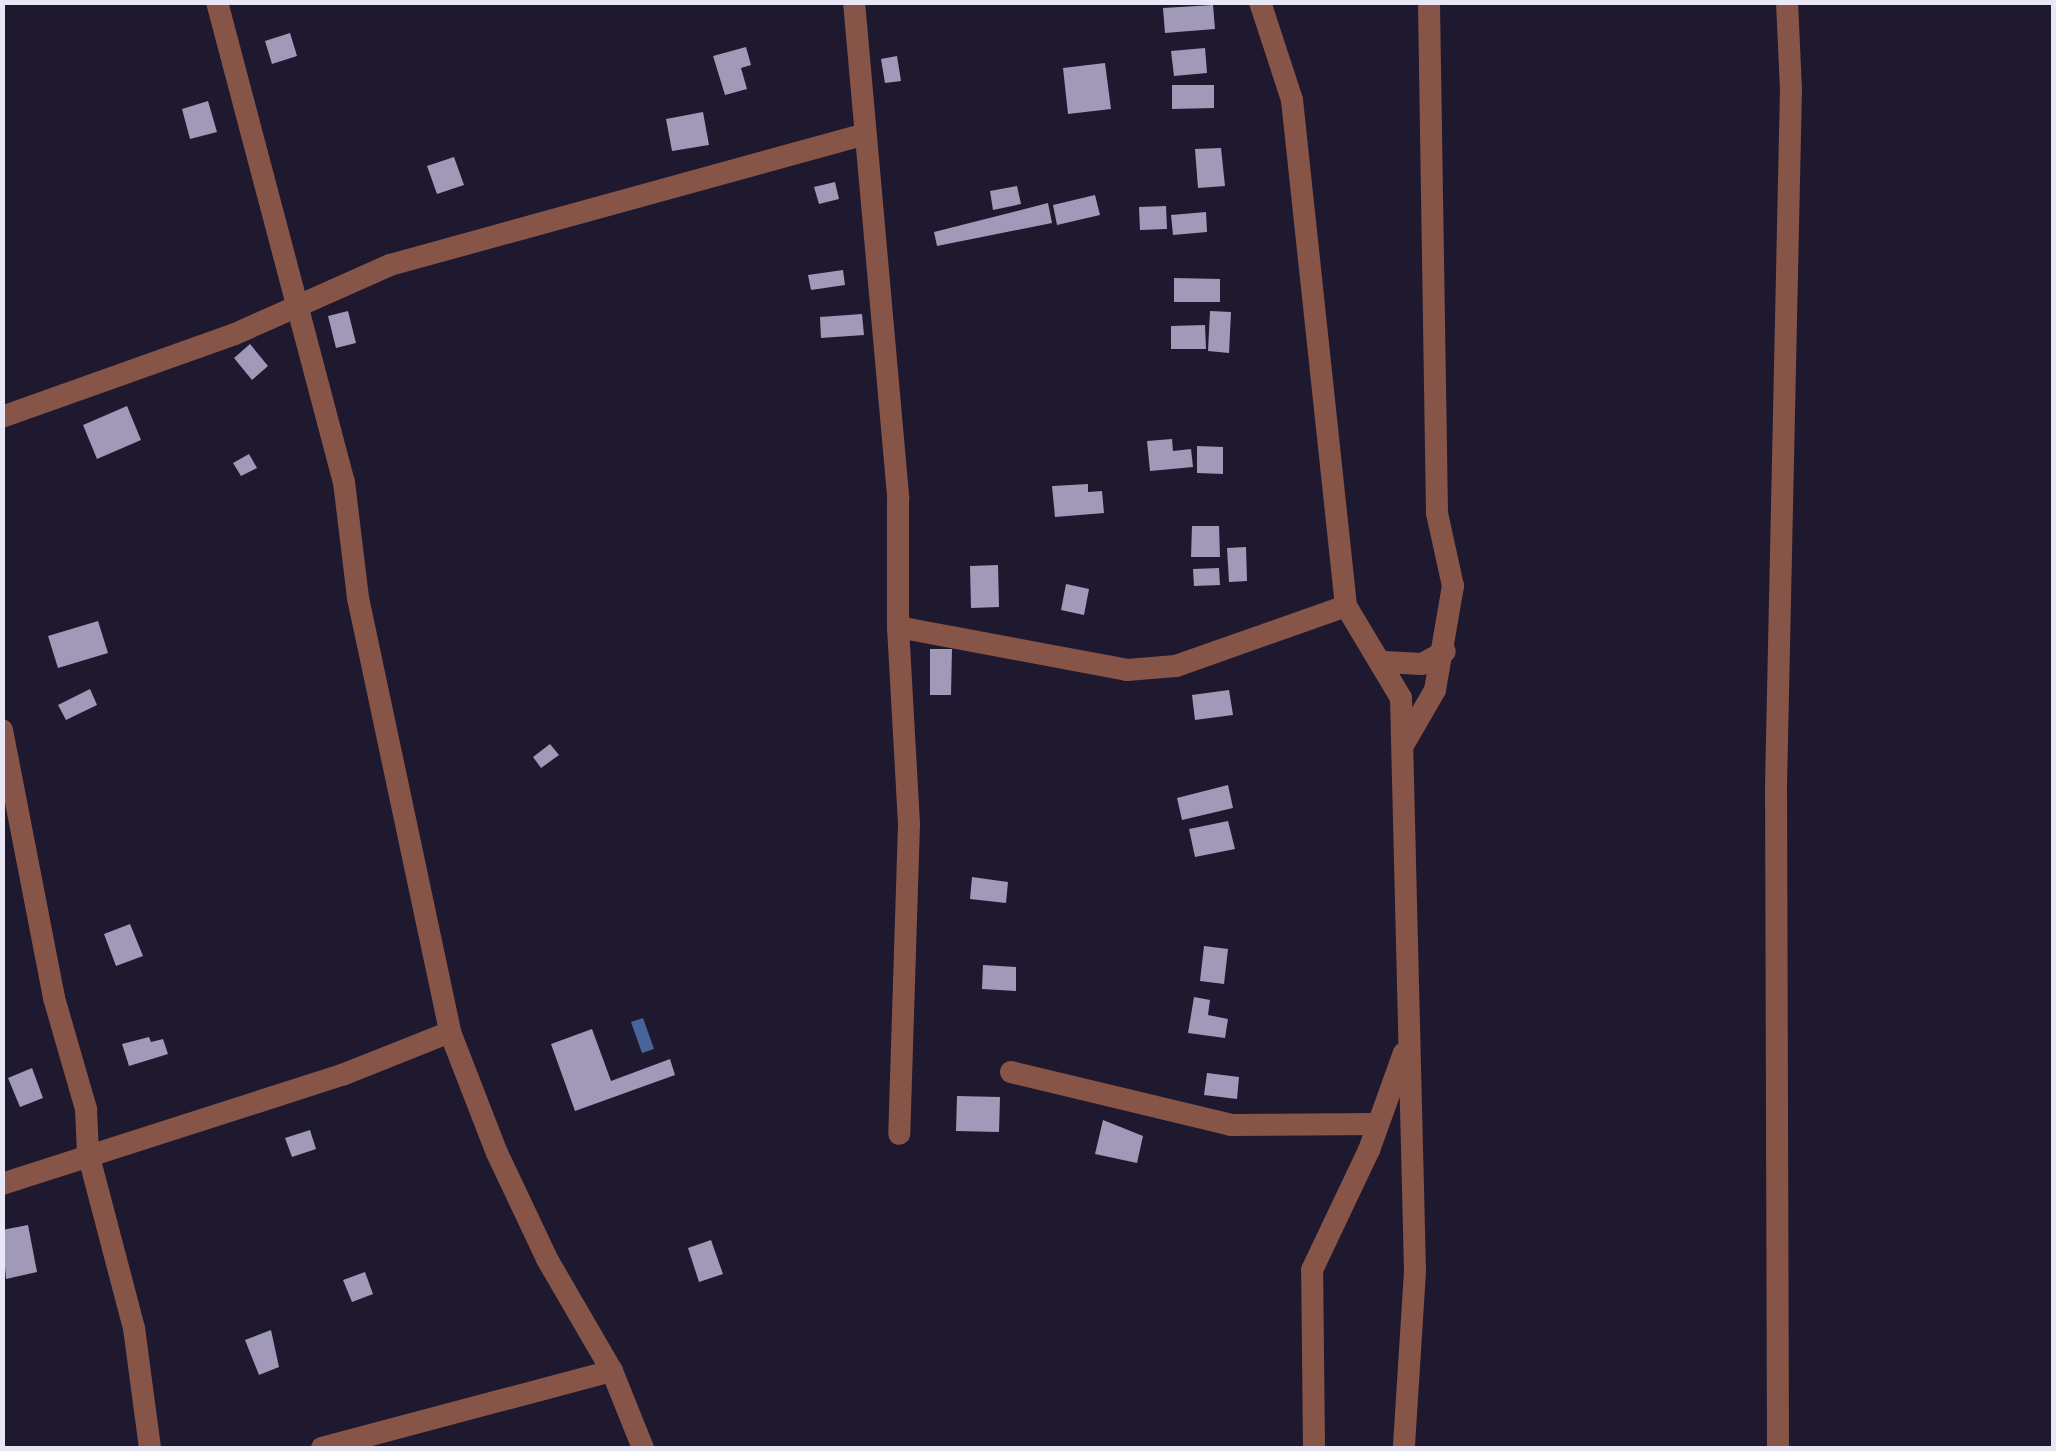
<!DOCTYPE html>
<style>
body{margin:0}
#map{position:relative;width:2056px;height:1451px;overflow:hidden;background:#1f192f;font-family:Quicksand,sans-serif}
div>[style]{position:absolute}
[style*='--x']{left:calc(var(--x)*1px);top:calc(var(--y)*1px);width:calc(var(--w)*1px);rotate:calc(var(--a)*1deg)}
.water>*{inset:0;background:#48659b}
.building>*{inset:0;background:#a099b7}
.minor>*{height:22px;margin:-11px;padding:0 11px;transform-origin:11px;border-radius:11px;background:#865547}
span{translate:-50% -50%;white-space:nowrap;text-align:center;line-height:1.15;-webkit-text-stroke:10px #160f25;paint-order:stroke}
.frame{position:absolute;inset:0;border:5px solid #e9e6f6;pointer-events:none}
</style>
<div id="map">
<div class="water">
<div style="clip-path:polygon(643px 1018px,654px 1049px,642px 1053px,631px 1022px)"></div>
</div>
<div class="building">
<div style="clip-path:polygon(1213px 5px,1215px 29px,1165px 33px,1163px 8px)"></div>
<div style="clip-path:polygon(290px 33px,297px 56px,272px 64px,265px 41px)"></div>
<div style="clip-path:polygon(746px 47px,751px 65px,741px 68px,747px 89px,725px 95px,713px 56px)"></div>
<div style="clip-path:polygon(1205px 48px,1207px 73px,1174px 76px,1171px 51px)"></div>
<div style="clip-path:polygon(897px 56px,901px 81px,885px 83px,881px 59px)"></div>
<div style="clip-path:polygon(1105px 63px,1111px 109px,1068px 114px,1063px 68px)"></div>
<div style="clip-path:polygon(1172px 85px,1214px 85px,1214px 108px,1172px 109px)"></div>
<div style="clip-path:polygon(208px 101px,217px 132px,190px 139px,182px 109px)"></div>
<div style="clip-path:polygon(703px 112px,709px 145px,672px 151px,666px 119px)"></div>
<div style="clip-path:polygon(1221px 148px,1225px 186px,1198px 188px,1195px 149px)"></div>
<div style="clip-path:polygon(454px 157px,464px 185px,437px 194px,427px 166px)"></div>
<div style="clip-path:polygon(835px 182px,839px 199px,819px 204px,814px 187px)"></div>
<div style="clip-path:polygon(1017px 186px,1021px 204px,993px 210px,990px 191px)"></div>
<div style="clip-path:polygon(1095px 195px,1100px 215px,1057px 225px,1053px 205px)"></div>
<div style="clip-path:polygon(1048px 203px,1052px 223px,937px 246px,934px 232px)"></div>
<div style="clip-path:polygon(1166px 206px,1167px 229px,1140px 230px,1139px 207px)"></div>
<div style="clip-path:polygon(1206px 212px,1207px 232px,1173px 235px,1171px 215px)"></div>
<div style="clip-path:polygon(843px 270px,845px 285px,811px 290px,808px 275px)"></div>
<div style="clip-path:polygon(1174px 278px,1220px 279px,1220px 302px,1174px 302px)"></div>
<div style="clip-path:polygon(348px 311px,356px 343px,336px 348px,328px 316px)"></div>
<div style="clip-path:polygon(1210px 311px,1231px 312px,1229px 353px,1208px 351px)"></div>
<div style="clip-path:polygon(862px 314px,864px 335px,821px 338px,820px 317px)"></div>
<div style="clip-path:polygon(1205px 325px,1206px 349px,1171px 349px,1171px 326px)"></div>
<div style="clip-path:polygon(250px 344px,268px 366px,252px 380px,234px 358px)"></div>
<div style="clip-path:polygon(127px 406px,141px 440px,97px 459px,83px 425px)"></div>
<div style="clip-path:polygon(1172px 439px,1173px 451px,1191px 449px,1193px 467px,1150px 471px,1147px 441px)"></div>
<div style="clip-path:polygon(1197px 446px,1223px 447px,1223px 474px,1197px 473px)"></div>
<div style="clip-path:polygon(249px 454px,257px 468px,241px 476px,233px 463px)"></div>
<div style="clip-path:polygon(1088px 484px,1088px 492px,1102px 491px,1104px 513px,1055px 517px,1052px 486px)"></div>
<div style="clip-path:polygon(1192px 526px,1219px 526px,1220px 557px,1191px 557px)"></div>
<div style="clip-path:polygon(1246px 547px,1247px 581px,1229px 582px,1227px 548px)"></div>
<div style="clip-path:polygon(998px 565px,999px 607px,971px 608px,970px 566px)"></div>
<div style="clip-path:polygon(1219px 568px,1220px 585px,1194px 586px,1193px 569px)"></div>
<div style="clip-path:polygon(1066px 584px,1089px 589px,1084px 615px,1061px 610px)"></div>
<div style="clip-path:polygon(98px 621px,108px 653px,58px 668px,48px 636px)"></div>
<div style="clip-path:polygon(930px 649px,952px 649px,951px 695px,930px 695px)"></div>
<div style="clip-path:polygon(90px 689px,97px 705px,66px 720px,58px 705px)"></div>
<div style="clip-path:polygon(1229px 690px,1233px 715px,1195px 720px,1192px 695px)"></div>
<div style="clip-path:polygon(550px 744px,559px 755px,541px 768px,533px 757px)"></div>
<div style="clip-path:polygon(1228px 785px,1233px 808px,1182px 820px,1177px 798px)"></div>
<div style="clip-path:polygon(1228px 821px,1235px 849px,1195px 857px,1189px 829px)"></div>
<div style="clip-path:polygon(972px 877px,1008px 882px,1006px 903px,970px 899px)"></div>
<div style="clip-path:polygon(130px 924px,143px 956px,116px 966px,104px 934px)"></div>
<div style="clip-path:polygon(1204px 946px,1228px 949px,1224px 984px,1200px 981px)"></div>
<div style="clip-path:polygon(983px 965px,1016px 967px,1016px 991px,982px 989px)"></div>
<div style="clip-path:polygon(1194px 997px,1210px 1000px,1208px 1015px,1228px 1019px,1225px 1038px,1188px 1033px)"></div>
<div style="clip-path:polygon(592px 1029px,611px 1081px,670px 1059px,675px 1075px,575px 1111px,551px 1044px)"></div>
<div style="clip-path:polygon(149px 1037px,151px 1042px,163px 1039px,168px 1054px,129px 1066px,122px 1044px)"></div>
<div style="clip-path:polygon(32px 1068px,43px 1098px,20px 1107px,8px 1078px)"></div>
<div style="clip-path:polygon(1207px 1073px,1239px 1077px,1237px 1099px,1204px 1095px)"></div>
<div style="clip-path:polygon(957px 1096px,1000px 1097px,999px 1132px,956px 1131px)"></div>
<div style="clip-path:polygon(1103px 1120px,1143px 1136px,1137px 1163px,1095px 1154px)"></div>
<div style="clip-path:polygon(310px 1130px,316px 1149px,292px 1157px,285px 1138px)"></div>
<div style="clip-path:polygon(28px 1225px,37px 1272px,6px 1279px,2px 1230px)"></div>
<div style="clip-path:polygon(711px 1240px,723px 1274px,699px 1282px,688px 1248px)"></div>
<div style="clip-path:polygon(365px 1272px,373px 1294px,352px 1302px,343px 1280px)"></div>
<div style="clip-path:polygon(271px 1330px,279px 1367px,259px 1375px,245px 1340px)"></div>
</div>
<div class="minor">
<div style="--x:217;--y:2;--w:497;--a:75.2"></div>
<div style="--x:344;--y:482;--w:117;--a:83.1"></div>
<div style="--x:358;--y:598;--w:444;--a:78"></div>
<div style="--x:450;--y:1032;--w:130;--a:68.8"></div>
<div style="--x:497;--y:1153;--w:117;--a:64.7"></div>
<div style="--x:547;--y:1259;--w:129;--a:59.9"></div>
<div style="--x:612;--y:1371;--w:83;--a:68.1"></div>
<div style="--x:854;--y:2;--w:499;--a:84.9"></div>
<div style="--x:898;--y:499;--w:128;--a:90"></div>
<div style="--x:898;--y:627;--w:233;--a:10.6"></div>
<div style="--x:1127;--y:670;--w:49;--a:-4.7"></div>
<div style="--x:1176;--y:666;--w:180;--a:-19.4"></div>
<div style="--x:1260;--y:2;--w:103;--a:71.9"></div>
<div style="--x:1292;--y:100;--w:509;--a:83.91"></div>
<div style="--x:1346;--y:606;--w:107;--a:59.1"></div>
<div style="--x:1401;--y:698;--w:573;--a:88.6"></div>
<div style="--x:1415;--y:1271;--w:177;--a:93.6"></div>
<div style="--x:2;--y:417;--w:247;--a:-19.6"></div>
<div style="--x:235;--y:334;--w:170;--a:-24"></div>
<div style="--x:390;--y:265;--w:493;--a:-15.4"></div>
<div style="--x:898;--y:627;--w:197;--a:86.8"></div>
<div style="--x:909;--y:824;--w:310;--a:91.8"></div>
<div style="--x:1384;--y:662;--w:38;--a:3"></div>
<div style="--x:1422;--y:664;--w:26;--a:-29"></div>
<div style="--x:2;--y:730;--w:273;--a:79"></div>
<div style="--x:54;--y:998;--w:116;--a:73.9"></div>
<div style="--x:86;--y:1109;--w:44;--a:87.4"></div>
<div style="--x:88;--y:1153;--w:181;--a:75.3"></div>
<div style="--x:134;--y:1328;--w:121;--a:82.4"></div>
<div style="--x:1405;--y:742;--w:60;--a:-60"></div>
<div style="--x:1435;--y:690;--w:106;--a:-80.2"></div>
<div style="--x:1453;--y:586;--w:75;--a:-102.4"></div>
<div style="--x:1437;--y:513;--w:511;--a:-90.9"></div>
<div style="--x:1011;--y:1072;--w:226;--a:13.5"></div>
<div style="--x:1231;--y:1125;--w:147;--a:-0.4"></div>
<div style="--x:2;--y:1184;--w:357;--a:-17.8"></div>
<div style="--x:342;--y:1075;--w:116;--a:-21.7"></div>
<div style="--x:322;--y:1448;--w:300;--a:-14.9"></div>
<div style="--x:1314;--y:1448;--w:178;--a:-90.6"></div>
<div style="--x:1312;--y:1270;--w:133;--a:-64.6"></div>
<div style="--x:1369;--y:1150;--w:103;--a:-70.2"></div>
<div style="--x:1778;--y:1448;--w:662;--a:-90.17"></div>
<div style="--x:1776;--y:786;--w:696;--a:-88.77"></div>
<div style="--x:1791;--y:90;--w:88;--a:-92.6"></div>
</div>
<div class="frame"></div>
</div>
